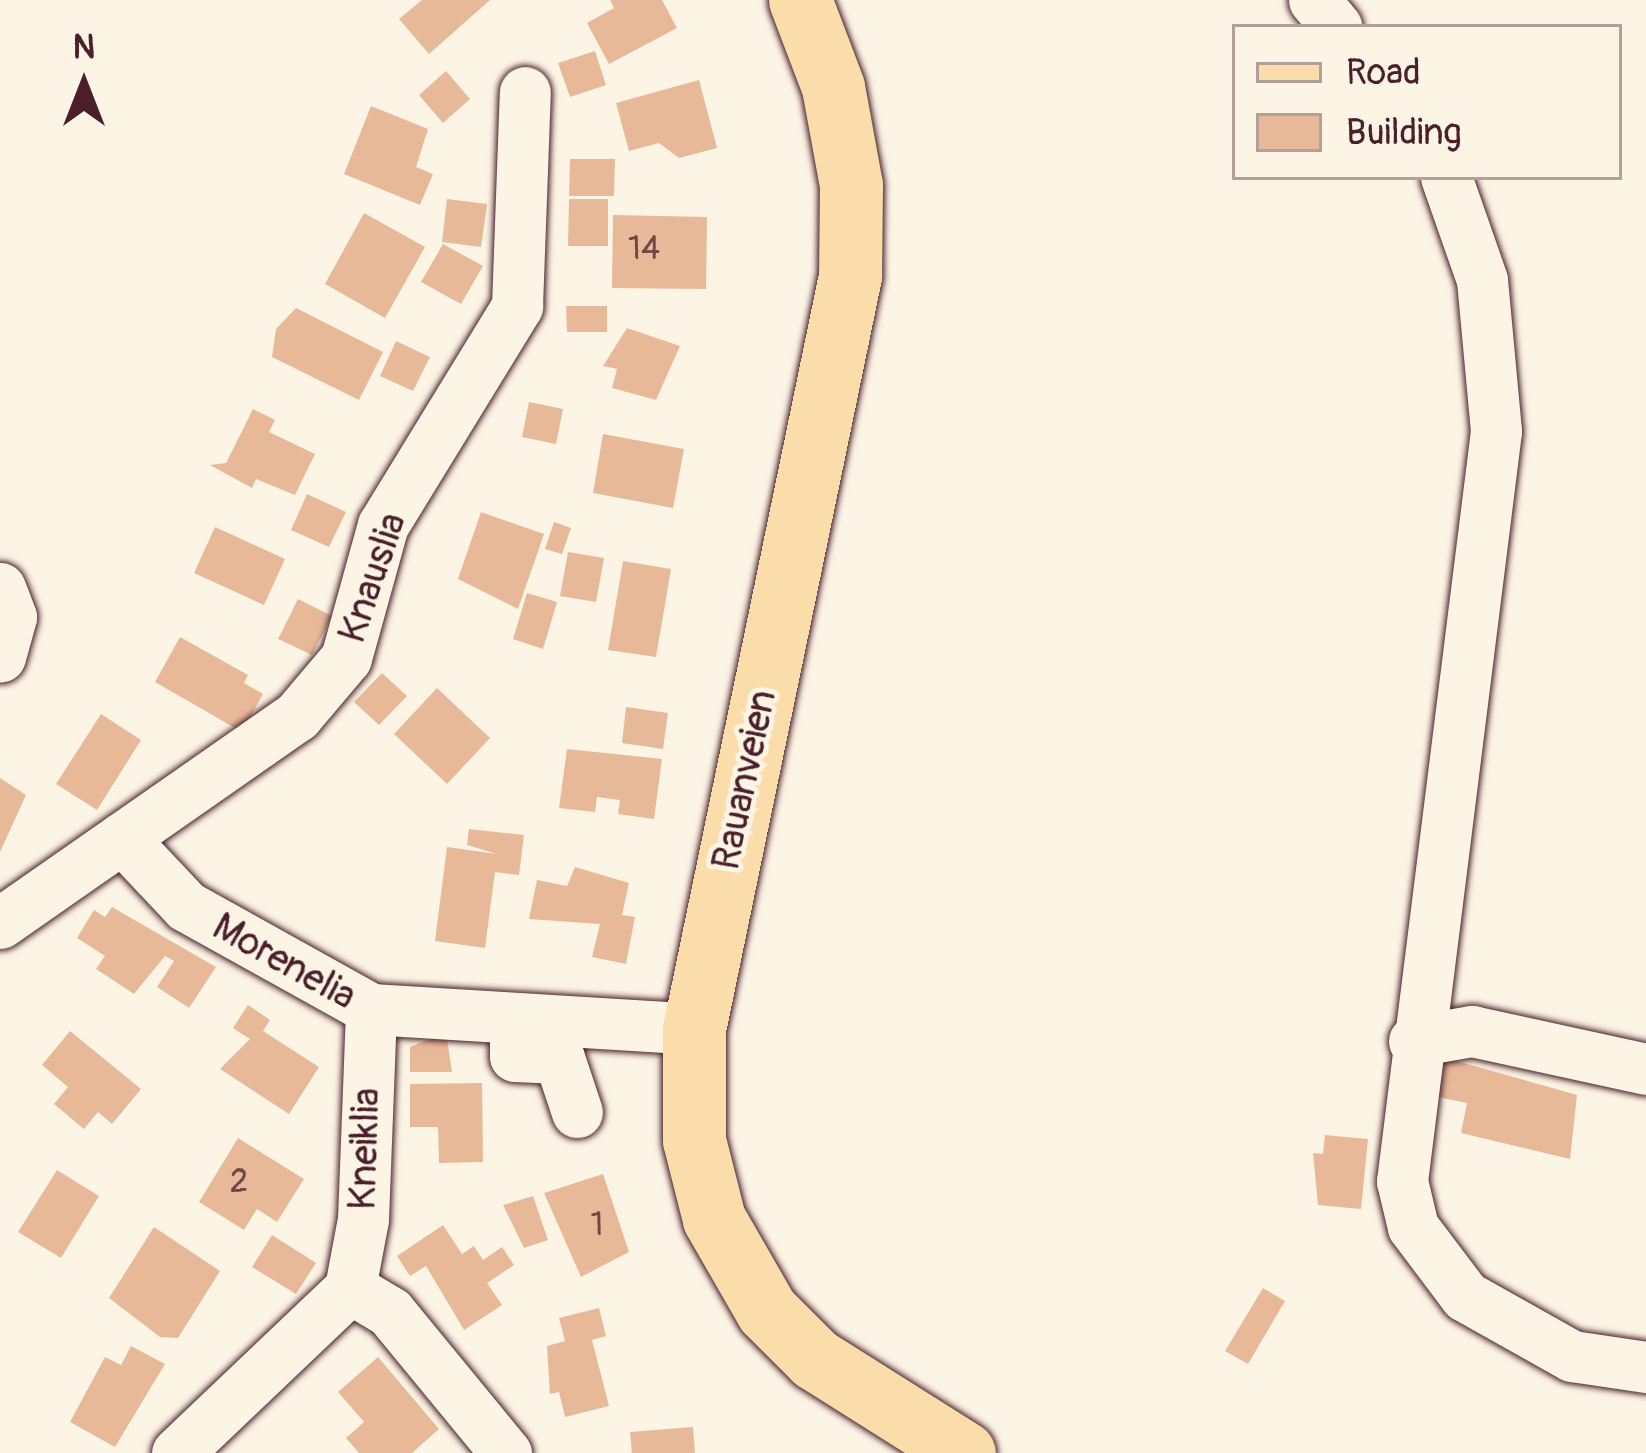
<!DOCTYPE html>
<style>
body{margin:0}
#map{position:relative;width:1646px;height:1453px;overflow:hidden;background:#fcf5e5;font-family:Pangolin,sans-serif}
div>[style]{position:absolute}
[style*='--x']{left:calc(var(--x)*1px);top:calc(var(--y)*1px);width:calc(var(--w)*1px);rotate:calc(var(--a)*1deg)}
.building>*{inset:0;background:#e8b999}
.roads{filter:drop-shadow(0 0 3px #4a1f2b) drop-shadow(0 0 3px #4a1f2b)}
.minor>*{height:51px;margin:-25.5px;padding:0 25.5px;transform-origin:25.5px;border-radius:25.5px;background:#fcf5e5}
.major>*{height:63px;margin:-31.5px;padding:0 31.5px;transform-origin:31.5px;border-radius:31.5px;background:#fbddab}
span{translate:-50% -50%;white-space:nowrap;text-align:center;line-height:1.15;-webkit-text-stroke:10px #fcf5e5;paint-order:stroke}
.number-label{font-size:33px;color:#724646}
.number-label span{-webkit-text-stroke-width:0}
.street-label{font-size:39px;color:#4a1f2b}
.legend{position:absolute;left:1232px;top:24px;width:390px;height:156px;box-sizing:border-box;background:#fcf5e5;border:3px solid #b59f9b;margin:0;padding:15px 21px;list-style:none;font-size:36px;color:#4a1f2b}
.legend li{display:flex;align-items:center;gap:24px;height:60px}
.legend b{width:60px;border:3px solid #b59f9b}
.north{position:absolute;left:24px;top:24px;width:120px;height:120px;-webkit-text-stroke:9px #fcf5e5;paint-order:stroke;rotate:0deg;font-size:33px;font-weight:700;line-height:48px;text-align:center;color:#4a1f2b}
.north::after{content:'';display:block;margin:auto;width:42px;height:54px;background:#4a1f2b;clip-path:polygon(50% 0,100% 100%,50% 72%,0 100%)}
</style>
<div id="map">
<div class="building">
<div style="clip-path:polygon(422px 0,490px 0,429px 54px,399px 19px)"></div>
<div style="clip-path:polygon(610px 0,662px 0,677px 28px,609px 64px,587px 23px,614px 8px)"></div>
<div style="clip-path:polygon(595px 51px,606px 85px,570px 97px,558px 63px)"></div>
<div style="clip-path:polygon(446px 71px,470px 99px,443px 123px,419px 95px)"></div>
<div style="clip-path:polygon(699px 80px,717px 148px,679px 158px,659px 143px,629px 151px,616px 103px)"></div>
<div style="clip-path:polygon(371px 106px,428px 129px,416px 167px,433px 174px,420px 205px,344px 174px)"></div>
<div style="clip-path:polygon(570px 159px,615px 159px,614px 196px,569px 196px)"></div>
<div style="clip-path:polygon(447px 199px,487px 204px,481px 247px,442px 242px)"></div>
<div style="clip-path:polygon(569px 199px,608px 199px,608px 246px,568px 246px)"></div>
<div style="clip-path:polygon(364px 213px,425px 247px,385px 318px,325px 284px)"></div>
<div style="clip-path:polygon(613px 215px,707px 217px,706px 289px,612px 288px)"></div>
<div style="clip-path:polygon(443px 244px,483px 266px,461px 304px,421px 282px)"></div>
<div style="clip-path:polygon(566px 306px,607px 306px,607px 332px,567px 332px)"></div>
<div style="clip-path:polygon(296px 308px,383px 352px,359px 400px,272px 357px,276px 329px)"></div>
<div style="clip-path:polygon(627px 328px,680px 346px,656px 400px,612px 388px,617px 369px,603px 366px)"></div>
<div style="clip-path:polygon(396px 341px,430px 357px,413px 391px,380px 376px)"></div>
<div style="clip-path:polygon(529px 402px,563px 409px,556px 444px,522px 437px)"></div>
<div style="clip-path:polygon(253px 409px,275px 420px,269px 432px,315px 454px,295px 495px,256px 479px,252px 488px,210px 465px,226px 463px)"></div>
<div style="clip-path:polygon(603px 434px,684px 449px,673px 508px,593px 493px)"></div>
<div style="clip-path:polygon(307px 494px,346px 512px,329px 547px,291px 530px)"></div>
<div style="clip-path:polygon(481px 512px,544px 534px,518px 609px,458px 579px)"></div>
<div style="clip-path:polygon(554px 522px,571px 528px,562px 554px,545px 549px)"></div>
<div style="clip-path:polygon(215px 527px,285px 559px,264px 605px,194px 573px)"></div>
<div style="clip-path:polygon(568px 552px,604px 558px,596px 602px,560px 596px)"></div>
<div style="clip-path:polygon(623px 561px,671px 569px,656px 657px,608px 650px)"></div>
<div style="clip-path:polygon(527px 593px,557px 602px,543px 649px,513px 639px)"></div>
<div style="clip-path:polygon(298px 599px,332px 616px,312px 655px,278px 639px)"></div>
<div style="clip-path:polygon(180px 637px,248px 675px,244px 683px,263px 694px,242px 732px,155px 682px)"></div>
<div style="clip-path:polygon(382px 673px,407px 696px,379px 725px,354px 702px)"></div>
<div style="clip-path:polygon(437px 688px,490px 738px,447px 784px,394px 734px)"></div>
<div style="clip-path:polygon(626px 707px,668px 713px,663px 749px,622px 743px)"></div>
<div style="clip-path:polygon(101px 714px,141px 740px,97px 810px,56px 784px)"></div>
<div style="clip-path:polygon(567px 749px,662px 759px,654px 819px,618px 814px,620px 800px,597px 797px,595px 812px,559px 808px)"></div>
<div style="clip-path:polygon(0 778px,26px 795px,0 852px)"></div>
<div style="clip-path:polygon(469px 829px,524px 835px,519px 875px,495px 872px,485px 948px,435px 941px,447px 847px,497px 854px,467px 845px)"></div>
<div style="clip-path:polygon(575px 867px,629px 883px,622px 915px,635px 917px,626px 964px,592px 957px,600px 924px,529px 919px,537px 880px,567px 886px)"></div>
<div style="clip-path:polygon(112px 907px,216px 967px,189px 1008px,157px 987px,174px 961px,165px 956px,134px 994px,96px 969px,105px 956px,77px 938px,94px 910px,105px 917px)"></div>
<div style="clip-path:polygon(248px 1005px,270px 1020px,263px 1031px,319px 1067px,289px 1114px,220px 1069px,250px 1039px,233px 1028px)"></div>
<div style="clip-path:polygon(70px 1031px,141px 1089px,112px 1124px,98px 1112px,84px 1129px,54px 1104px,68px 1087px,42px 1065px)"></div>
<div style="clip-path:polygon(430px 1039px,447px 1039px,452px 1072px,410px 1072px,410px 1047px)"></div>
<div style="clip-path:polygon(1446px 1058px,1577px 1095px,1570px 1159px,1461px 1133px,1467px 1103px,1438px 1097px)"></div>
<div style="clip-path:polygon(482px 1083px,483px 1162px,439px 1163px,438px 1127px,410px 1127px,410px 1084px)"></div>
<div style="clip-path:polygon(1325px 1135px,1368px 1139px,1361px 1209px,1318px 1205px,1313px 1153px,1323px 1154px)"></div>
<div style="clip-path:polygon(238px 1138px,304px 1179px,277px 1222px,257px 1209px,244px 1230px,199px 1202px)"></div>
<div style="clip-path:polygon(57px 1170px,99px 1196px,61px 1258px,18px 1232px)"></div>
<div style="clip-path:polygon(603px 1174px,629px 1252px,581px 1277px,544px 1193px)"></div>
<div style="clip-path:polygon(533px 1196px,548px 1240px,524px 1248px,503px 1205px)"></div>
<div style="clip-path:polygon(443px 1225px,462px 1254px,474px 1246px,483px 1260px,502px 1247px,514px 1265px,487px 1283px,502px 1305px,464px 1330px,426px 1266px,410px 1276px,397px 1256px)"></div>
<div style="clip-path:polygon(154px 1227px,220px 1271px,178px 1338px,160px 1337px,109px 1298px)"></div>
<div style="clip-path:polygon(272px 1235px,316px 1263px,296px 1294px,252px 1267px)"></div>
<div style="clip-path:polygon(1263px 1288px,1285px 1301px,1248px 1364px,1225px 1351px)"></div>
<div style="clip-path:polygon(599px 1308px,606px 1336px,592px 1340px,609px 1406px,565px 1417px,559px 1392px,550px 1394px,547px 1346px,565px 1341px,559px 1318px)"></div>
<div style="clip-path:polygon(131px 1346px,165px 1364px,115px 1447px,70px 1422px,105px 1357px,121px 1365px)"></div>
<div style="clip-path:polygon(378px 1357px,439px 1429px,412px 1453px,359px 1453px,346px 1438px,364px 1422px,338px 1392px)"></div>
<div style="clip-path:polygon(693px 1427px,695px 1453px,632px 1453px,630px 1432px)"></div>
</div>
<div class="roads">
<div class="minor">
<div style="--x:1314;--y:0;--w:35;--a:50"></div>
<div style="--x:1446;--y:177;--w:109;--a:70.7"></div>
<div style="--x:1482;--y:280;--w:152;--a:84.7"></div>
<div style="--x:1496;--y:431;--w:756;--a:97.14"></div>
<div style="--x:1402;--y:1181;--w:47;--a:76.6"></div>
<div style="--x:1413;--y:1227;--w:86;--a:53"></div>
<div style="--x:1465;--y:1296;--w:123;--a:29.3"></div>
<div style="--x:1572;--y:1356;--w:75;--a:8.5"></div>
<div style="--x:0;--y:588;--w:31;--a:69"></div>
<div style="--x:11;--y:617;--w:41;--a:105.4"></div>
<div style="--x:122;--y:838;--w:93;--a:46.7"></div>
<div style="--x:186;--y:906;--w:212;--a:29.1"></div>
<div style="--x:371;--y:1009;--w:324;--a:3.5"></div>
<div style="--x:0;--y:923;--w:362;--a:-34.9"></div>
<div style="--x:297;--y:716;--w:76;--a:-49.8"></div>
<div style="--x:346;--y:658;--w:138;--a:-74.5"></div>
<div style="--x:383;--y:525;--w:257;--a:-58.5"></div>
<div style="--x:517;--y:306;--w:214;--a:-87.9"></div>
<div style="--x:515;--y:1019;--w:37;--a:90"></div>
<div style="--x:515;--y:1056;--w:44;--a:2.6"></div>
<div style="--x:559;--y:1058;--w:57;--a:71.6"></div>
<div style="--x:1414;--y:1041;--w:59;--a:-9.8"></div>
<div style="--x:1472;--y:1031;--w:178;--a:12.3"></div>
<div style="--x:350;--y:1288;--w:47;--a:31"></div>
<div style="--x:390;--y:1312;--w:183;--a:50.6"></div>
<div style="--x:177;--y:1453;--w:239;--a:-43.6"></div>
<div style="--x:350;--y:1288;--w:70;--a:-79.3"></div>
<div style="--x:363;--y:1219;--w:210;--a:-87.8"></div>
</div>
<div class="major">
<div style="--x:800;--y:0;--w:93;--a:69.2"></div>
<div style="--x:833;--y:87;--w:100;--a:79.6"></div>
<div style="--x:851;--y:185;--w:91;--a:90.6"></div>
<div style="--x:850;--y:276;--w:769;--a:101.7"></div>
<div style="--x:694;--y:1029;--w:111;--a:90"></div>
<div style="--x:694;--y:1140;--w:81;--a:75.8"></div>
<div style="--x:714;--y:1219;--w:106;--a:60.1"></div>
<div style="--x:767;--y:1311;--w:68;--a:45"></div>
<div style="--x:815;--y:1359;--w:176;--a:32.2"></div>
</div>
</div>
<div class="number-label">
<span style="left:644px;top:249px">14</span>
<span style="left:239px;top:1182px">2</span>
<span style="left:597px;top:1225px">1</span>
</div>
<div class="street-label">
<span style="left:373px;top:578px;rotate:-71deg">Knauslia</span>
<span style="left:745px;top:780px;rotate:-78deg">Rauanveien</span>
<span style="left:284px;top:962px;rotate:29deg">Morenelia</span>
<span style="left:365px;top:1149px;rotate:-88deg">Kneiklia</span>
</div>
<ul class="legend">
<li><b style="height:15px;background:#fbddab"></b>Road</li>
<li><b style="height:33px;background:#e8b999"></b>Building</li>
</ul>
<div class="north">N</div>
</div>
